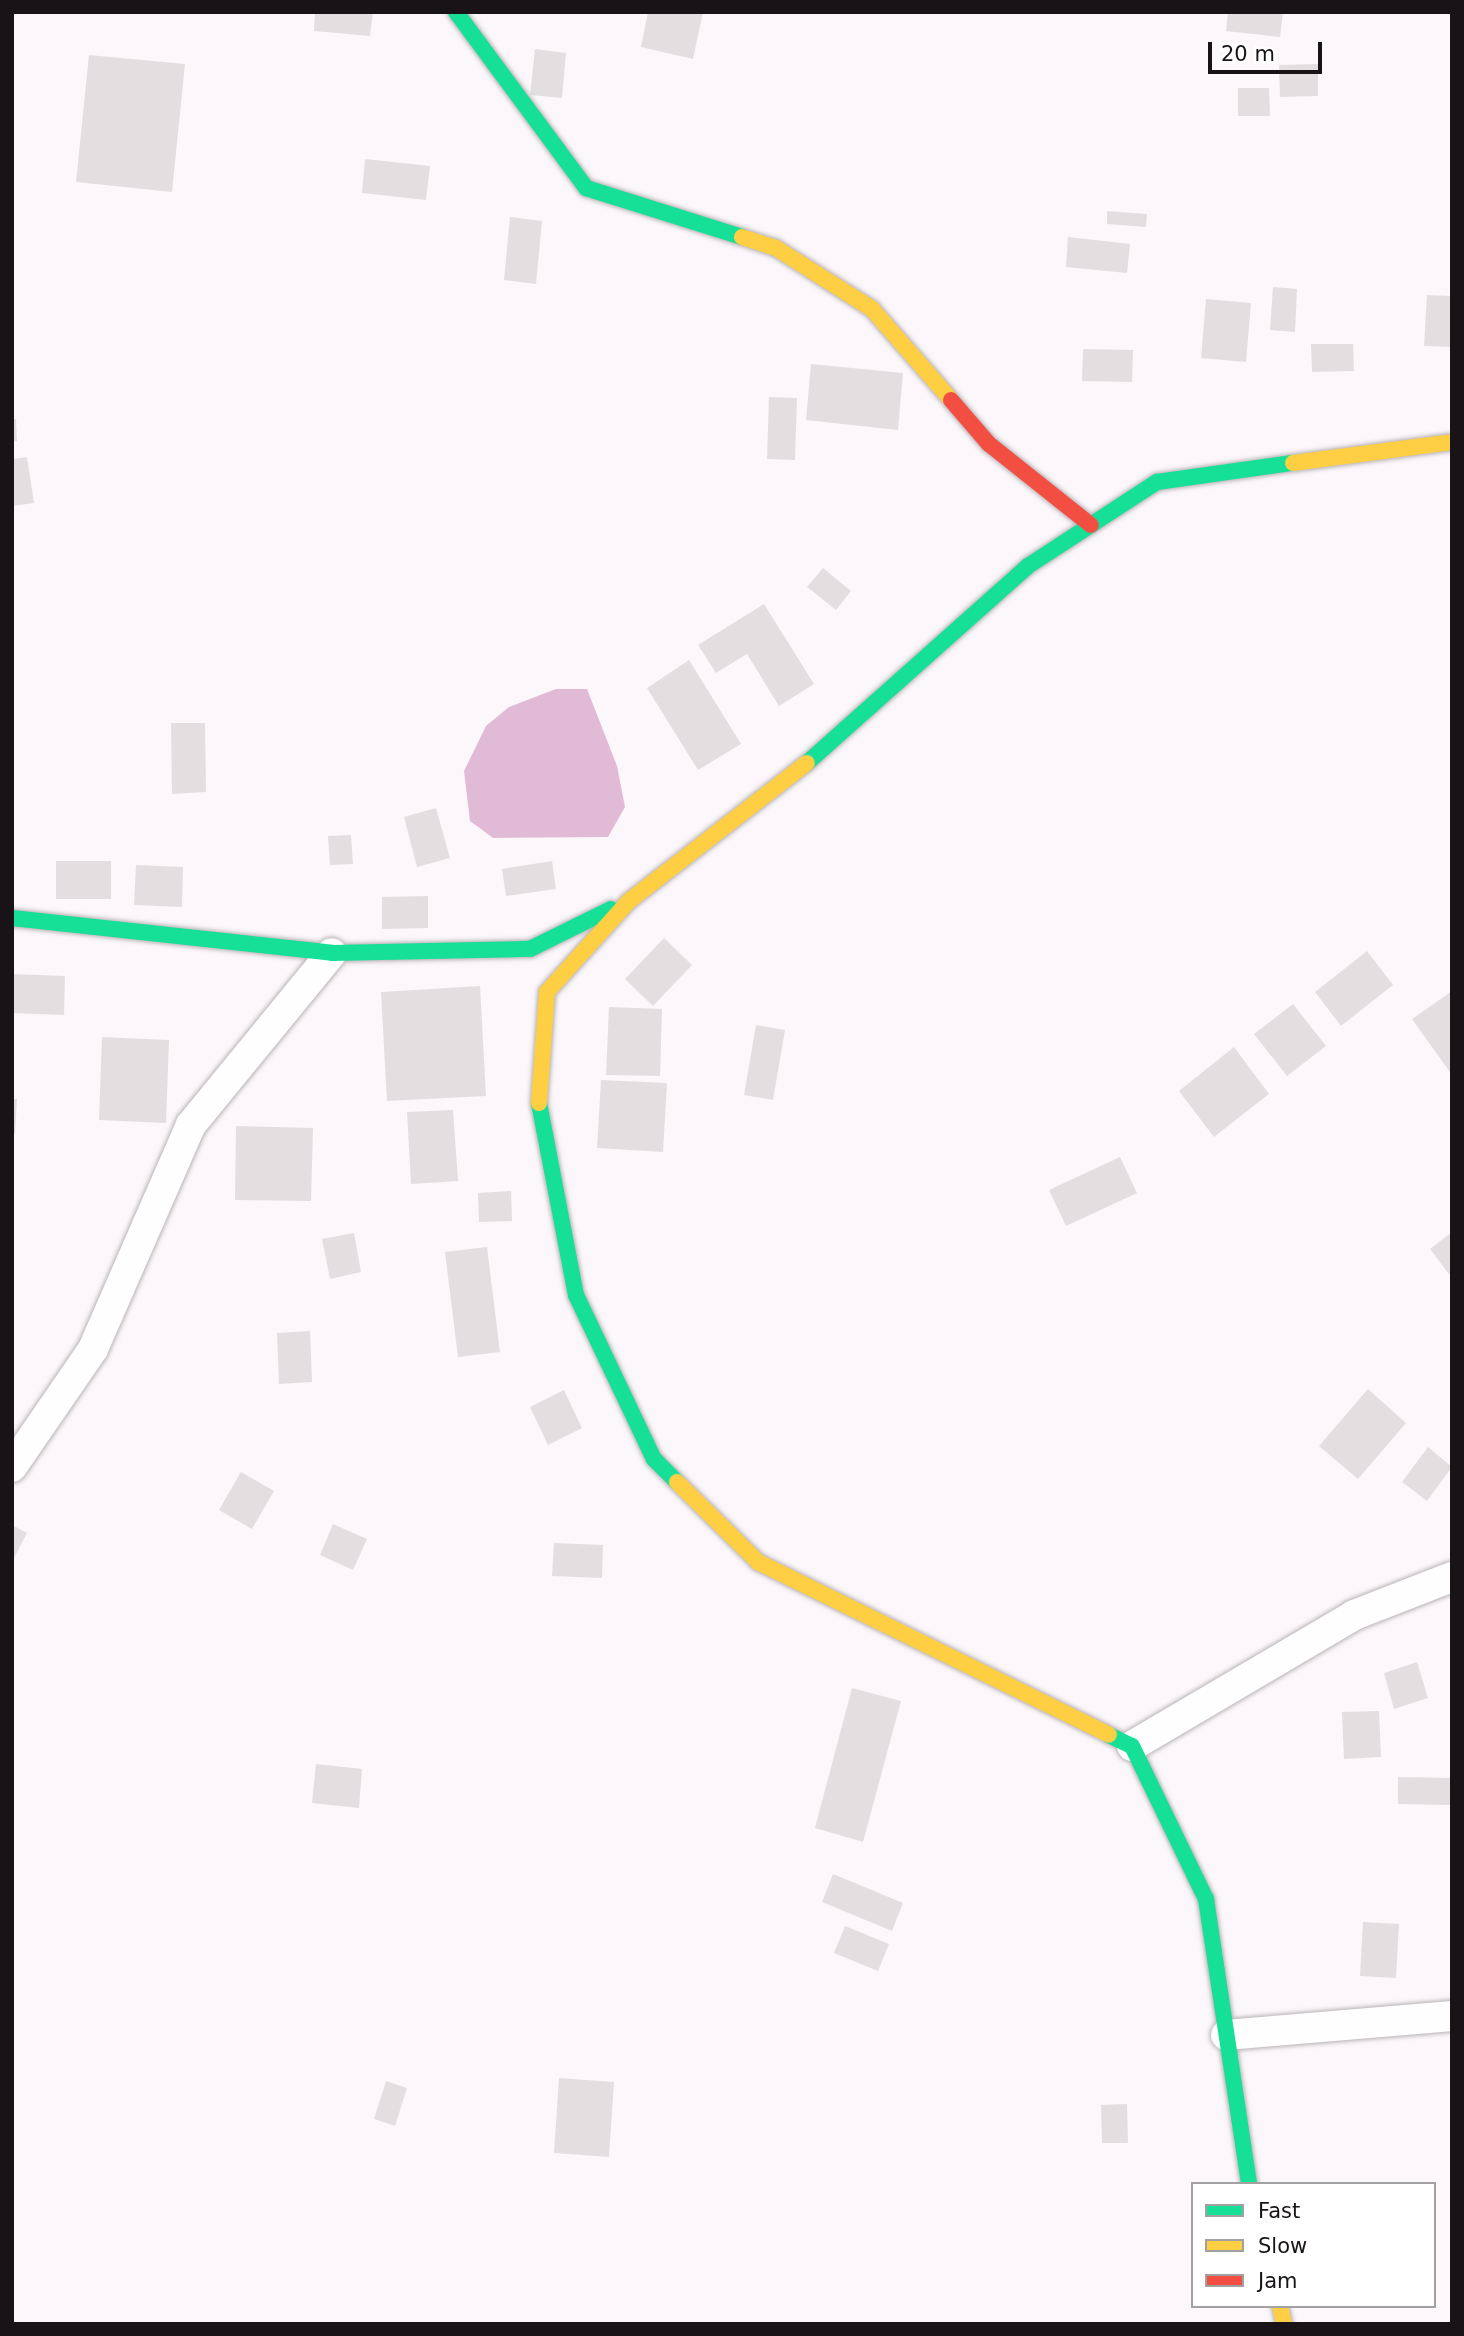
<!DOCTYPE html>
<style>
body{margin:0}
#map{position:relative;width:1464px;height:2336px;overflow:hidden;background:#fcf7fa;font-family:"DejaVu Sans",sans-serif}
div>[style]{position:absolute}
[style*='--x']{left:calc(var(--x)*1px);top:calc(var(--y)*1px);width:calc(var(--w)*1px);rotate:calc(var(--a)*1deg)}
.water>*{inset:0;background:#e1bad6}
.building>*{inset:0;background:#e3dfe1}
.roads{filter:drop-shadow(0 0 2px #b8b4b7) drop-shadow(0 0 2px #b8b4b7)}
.street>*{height:30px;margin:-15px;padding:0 15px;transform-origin:15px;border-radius:15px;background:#fffefe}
.fast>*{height:16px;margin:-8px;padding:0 8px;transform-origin:8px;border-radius:8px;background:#16e098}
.slow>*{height:16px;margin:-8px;padding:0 8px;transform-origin:8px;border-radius:8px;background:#ffcf43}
.jam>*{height:16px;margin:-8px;padding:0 8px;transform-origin:8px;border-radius:8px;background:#f24e42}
span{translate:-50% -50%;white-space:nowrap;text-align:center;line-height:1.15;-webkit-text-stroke:6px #fff;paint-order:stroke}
.frame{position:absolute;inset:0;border:14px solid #171316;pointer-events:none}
.legend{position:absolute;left:1191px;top:2182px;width:245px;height:126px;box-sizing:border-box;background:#fff;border:2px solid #a2a1a2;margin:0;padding:9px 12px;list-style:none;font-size:21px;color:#171316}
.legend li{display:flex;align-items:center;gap:14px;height:35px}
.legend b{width:35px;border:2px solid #a2a1a2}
.scale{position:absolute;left:1208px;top:42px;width:114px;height:32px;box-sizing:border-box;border:4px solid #171316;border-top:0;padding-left:9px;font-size:21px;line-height:24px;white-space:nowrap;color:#171316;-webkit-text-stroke:5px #fff;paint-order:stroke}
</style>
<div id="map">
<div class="water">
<div style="clip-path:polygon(556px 689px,587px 689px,617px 766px,625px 807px,608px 837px,493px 838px,470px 821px,464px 771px,486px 726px,509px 707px)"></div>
</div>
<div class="building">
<div style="clip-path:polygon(315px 12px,373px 12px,370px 36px,314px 31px)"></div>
<div style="clip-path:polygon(648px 12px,703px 12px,693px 59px,641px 47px)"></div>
<div style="clip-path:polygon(1228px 12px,1283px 12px,1280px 37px,1226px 31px)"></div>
<div style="clip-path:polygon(535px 49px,566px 53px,562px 98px,530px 95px)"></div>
<div style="clip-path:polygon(89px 55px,185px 64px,172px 192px,76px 182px)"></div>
<div style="clip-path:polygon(1318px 64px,1318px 96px,1280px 97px,1279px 65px)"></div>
<div style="clip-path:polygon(1238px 88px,1269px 88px,1270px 116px,1238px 116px)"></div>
<div style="clip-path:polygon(365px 159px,430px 166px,426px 200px,362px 193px)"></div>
<div style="clip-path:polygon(1107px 211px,1147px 214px,1146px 227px,1107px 224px)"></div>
<div style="clip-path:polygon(510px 217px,542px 221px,536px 284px,504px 280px)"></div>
<div style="clip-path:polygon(1068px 237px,1130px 244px,1127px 273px,1066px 267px)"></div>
<div style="clip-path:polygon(1273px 287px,1297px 289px,1295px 332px,1270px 330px)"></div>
<div style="clip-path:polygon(1427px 295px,1452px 296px,1452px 347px,1424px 346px)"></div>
<div style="clip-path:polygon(1206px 299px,1251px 303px,1246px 362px,1201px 358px)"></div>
<div style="clip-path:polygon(1311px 344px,1353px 344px,1354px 371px,1312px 372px)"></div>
<div style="clip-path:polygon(1083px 349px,1133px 350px,1132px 382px,1082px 381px)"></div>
<div style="clip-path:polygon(811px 364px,903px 373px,898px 430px,806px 420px)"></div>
<div style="clip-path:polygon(769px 397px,797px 398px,795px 460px,767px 459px)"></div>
<div style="clip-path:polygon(12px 419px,16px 419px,17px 441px,12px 442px)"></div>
<div style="clip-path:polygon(27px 457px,34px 503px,12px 506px,12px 459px)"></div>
<div style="clip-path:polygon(823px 568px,851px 591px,836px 610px,807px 587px)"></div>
<div style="clip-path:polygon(764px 604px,814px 684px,779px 706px,747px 654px,716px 673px,698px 645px)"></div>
<div style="clip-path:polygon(689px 660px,741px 744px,698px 770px,647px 688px)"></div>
<div style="clip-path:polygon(171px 723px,205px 723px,206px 792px,172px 794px)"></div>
<div style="clip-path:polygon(436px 808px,450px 858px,417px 867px,404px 817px)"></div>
<div style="clip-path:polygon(351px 835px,353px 864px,330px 865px,328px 836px)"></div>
<div style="clip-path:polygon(56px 861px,111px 861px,111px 899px,56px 899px)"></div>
<div style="clip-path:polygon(552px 861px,556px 889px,506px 896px,502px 869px)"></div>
<div style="clip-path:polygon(136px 865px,183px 867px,182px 907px,134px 905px)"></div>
<div style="clip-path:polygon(428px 896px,428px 928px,382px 929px,382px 897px)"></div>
<div style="clip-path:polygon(664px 938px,692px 965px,653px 1006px,625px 979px)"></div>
<div style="clip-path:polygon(1367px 951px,1393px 985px,1341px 1026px,1315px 992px)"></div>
<div style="clip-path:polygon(12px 974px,65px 976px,64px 1015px,12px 1013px)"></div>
<div style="clip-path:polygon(480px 986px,486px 1096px,387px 1101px,381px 992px)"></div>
<div style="clip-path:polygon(1452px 991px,1452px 1075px,1412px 1019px)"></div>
<div style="clip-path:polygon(1293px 1004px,1326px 1046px,1287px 1076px,1254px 1034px)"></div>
<div style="clip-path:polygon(609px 1007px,662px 1009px,660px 1076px,606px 1075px)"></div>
<div style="clip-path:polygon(756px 1025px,785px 1030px,773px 1100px,744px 1095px)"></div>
<div style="clip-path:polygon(102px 1037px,169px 1040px,166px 1123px,99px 1120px)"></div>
<div style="clip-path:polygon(1234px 1047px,1269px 1094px,1214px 1137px,1179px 1091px)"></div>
<div style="clip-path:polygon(601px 1080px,667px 1083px,663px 1152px,597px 1148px)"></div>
<div style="clip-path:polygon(12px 1099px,17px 1099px,15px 1133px,12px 1133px)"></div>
<div style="clip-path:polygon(453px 1110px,458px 1181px,411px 1184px,407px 1112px)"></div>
<div style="clip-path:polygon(236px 1126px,313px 1128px,311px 1201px,235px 1200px)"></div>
<div style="clip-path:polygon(1120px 1157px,1137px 1193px,1066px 1226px,1049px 1190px)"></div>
<div style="clip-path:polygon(511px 1191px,512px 1221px,479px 1222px,478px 1193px)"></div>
<div style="clip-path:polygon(1452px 1232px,1452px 1278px,1430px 1249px)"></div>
<div style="clip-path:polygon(354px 1233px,361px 1272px,330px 1279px,322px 1239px)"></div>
<div style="clip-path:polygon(487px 1247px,500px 1352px,458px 1357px,445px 1252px)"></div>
<div style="clip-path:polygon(310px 1331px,312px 1382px,279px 1384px,277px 1333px)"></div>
<div style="clip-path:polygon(1368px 1389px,1406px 1423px,1358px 1479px,1319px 1446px)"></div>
<div style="clip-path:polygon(564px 1390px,582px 1428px,548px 1445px,530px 1407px)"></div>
<div style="clip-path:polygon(1428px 1447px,1452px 1467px,1427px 1501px,1402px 1482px)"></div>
<div style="clip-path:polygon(241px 1472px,274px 1491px,252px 1529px,219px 1510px)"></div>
<div style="clip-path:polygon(333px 1524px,367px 1539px,353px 1570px,320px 1555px)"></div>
<div style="clip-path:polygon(12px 1525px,27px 1533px,12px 1562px)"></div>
<div style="clip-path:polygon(554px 1543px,603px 1545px,602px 1578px,552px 1576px)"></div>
<div style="clip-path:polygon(1417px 1662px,1428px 1698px,1394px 1709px,1384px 1673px)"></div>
<div style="clip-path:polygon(852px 1688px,901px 1701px,863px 1842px,815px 1828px)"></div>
<div style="clip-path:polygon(1379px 1711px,1381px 1757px,1344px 1759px,1342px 1712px)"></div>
<div style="clip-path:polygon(316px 1764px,362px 1769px,359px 1808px,312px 1803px)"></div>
<div style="clip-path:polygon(1398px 1777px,1452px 1778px,1451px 1805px,1398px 1804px)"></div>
<div style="clip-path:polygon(833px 1874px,903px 1903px,892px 1931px,822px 1902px)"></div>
<div style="clip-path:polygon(1363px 1922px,1399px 1924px,1396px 1978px,1360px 1976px)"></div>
<div style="clip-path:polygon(845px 1926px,889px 1944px,878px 1971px,834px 1953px)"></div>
<div style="clip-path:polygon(559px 2078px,614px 2082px,609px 2157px,554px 2153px)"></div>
<div style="clip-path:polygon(386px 2081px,407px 2088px,395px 2126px,374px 2119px)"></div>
<div style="clip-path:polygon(1127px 2104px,1128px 2143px,1102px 2143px,1101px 2105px)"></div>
</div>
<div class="roads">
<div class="street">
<div style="--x:12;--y:1467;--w:143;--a:-55.5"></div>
<div style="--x:93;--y:1349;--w:244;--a:-66.4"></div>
<div style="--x:191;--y:1125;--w:222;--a:-50.7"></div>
<div style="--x:1132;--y:1746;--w:258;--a:-30.5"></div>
<div style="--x:1354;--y:1615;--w:105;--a:-21.2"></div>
<div style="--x:1226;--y:2035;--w:227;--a:-4.8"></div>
</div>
<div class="fast">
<div style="--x:456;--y:12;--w:219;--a:53.5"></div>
<div style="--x:586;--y:188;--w:164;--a:17.4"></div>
<div style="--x:807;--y:763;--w:296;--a:-41.7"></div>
<div style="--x:1028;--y:566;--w:154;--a:-33.1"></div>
<div style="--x:1157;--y:482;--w:137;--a:-8"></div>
<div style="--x:12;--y:918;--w:322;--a:6.2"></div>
<div style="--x:332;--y:953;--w:198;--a:-1.2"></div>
<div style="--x:530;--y:949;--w:90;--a:-26.3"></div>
<div style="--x:539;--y:1103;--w:196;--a:79.1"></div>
<div style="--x:576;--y:1295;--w:182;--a:64.6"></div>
<div style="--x:654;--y:1459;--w:33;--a:45"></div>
<div style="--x:1109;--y:1735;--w:25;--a:26"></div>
<div style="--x:1132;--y:1746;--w:170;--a:64.2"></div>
<div style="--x:1206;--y:1899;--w:288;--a:81.4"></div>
</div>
<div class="slow">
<div style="--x:742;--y:237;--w:36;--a:18"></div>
<div style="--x:776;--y:248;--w:114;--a:32.4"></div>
<div style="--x:872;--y:309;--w:121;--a:49"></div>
<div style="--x:1293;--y:463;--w:160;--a:-7.5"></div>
<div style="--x:539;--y:1103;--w:111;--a:-85.9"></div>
<div style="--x:547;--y:992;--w:122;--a:-48"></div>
<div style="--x:629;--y:901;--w:225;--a:-37.8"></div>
<div style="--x:677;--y:1482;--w:114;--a:44.6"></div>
<div style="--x:758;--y:1562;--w:391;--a:26.2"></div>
<div style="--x:1280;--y:2306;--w:18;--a:77"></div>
</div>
<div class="jam">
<div style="--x:951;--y:400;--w:58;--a:49.2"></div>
<div style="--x:989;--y:444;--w:130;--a:38.5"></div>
</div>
</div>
<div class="frame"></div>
<ul class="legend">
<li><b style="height:9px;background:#16e098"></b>Fast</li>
<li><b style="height:9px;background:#ffcf43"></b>Slow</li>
<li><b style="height:9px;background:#f24e42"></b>Jam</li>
</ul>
<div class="scale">20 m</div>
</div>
